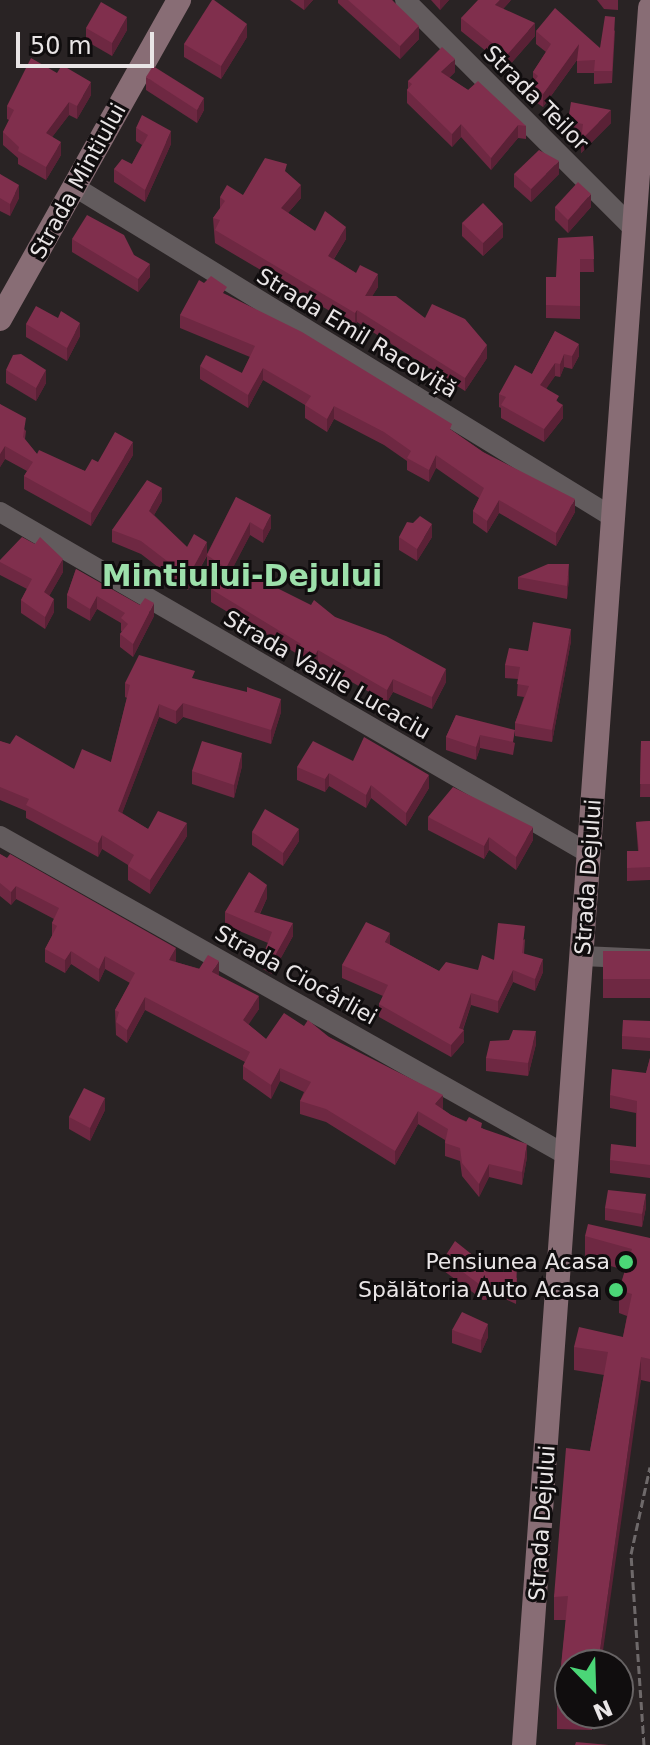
<!DOCTYPE html>
<meta charset="utf-8">
<style>
body{margin:0}
#map{position:relative;width:650px;height:1745px;overflow:hidden;background:#292324;font-family:"DejaVu Sans",sans-serif}
div>[style]{position:absolute}
[style*='--x']{left:calc(var(--x)*1px);top:calc(var(--y)*1px);width:calc(var(--w)*1px);rotate:calc(var(--a)*1deg)}
.path>*{height:3px;margin-top:-1.5px;transform-origin:0;background:repeating-linear-gradient(90deg,#6e696a 0 8px,transparent 0 12px)}
.street>*{height:20px;margin:-10px;padding:0 10px;transform-origin:10px;border-radius:10px;background:#625b5d}
.secondary>*{height:24px;margin:-12px;padding:0 12px;transform-origin:12px;border-radius:12px;background:#886d75}
.wall>*{inset:0;background:#6e2842}
.shaded-wall>*{inset:0;background:#5a2136}
.building>*{inset:0;background:#802f4d}
.dots>*{width:22px;height:22px;translate:-50% -50%;box-sizing:border-box;border:4px solid #100d0e;border-radius:50%}
span{translate:-50% -50%;white-space:nowrap;text-align:center;line-height:1.15;-webkit-text-stroke:6px #100d0e;paint-order:stroke}
.street-label{font-size:22px;color:#e9e5e6}
.poi-label{font-size:22px;color:#e9e5e6}
.right{translate:-100% -50%;text-align:right}
.district-label{font-size:30px;color:#9de0ab;font-weight:700}
.north{position:absolute;left:554px;top:1649px;width:80px;height:80px;box-sizing:border-box;background:#100d0e;border:2px solid #676364;border-radius:50%;rotate:157deg;font-size:22px;font-weight:700;line-height:32px;text-align:center;color:#e9e5e6}
.north::after{content:'';display:block;margin:auto;width:28px;height:36px;background:#4bd677;clip-path:polygon(50% 0,100% 100%,50% 72%,0 100%)}
.scale{position:absolute;left:16px;top:32px;width:138px;height:36px;box-sizing:border-box;border:4px solid #e9e5e6;border-top:0;padding-left:10px;font-size:24px;line-height:28px;white-space:nowrap;color:#e9e5e6;-webkit-text-stroke:6px #100d0e;paint-order:stroke}
</style>
<div id="map">
<div class="path">
<div style="--x:644;--y:1745;--w:191;--a:-93.9"></div>
<div style="--x:631;--y:1554;--w:89;--a:-77.7"></div>
</div>
<div class="street">
<div style="--x:405;--y:0;--w:324;--a:45"></div>
<div style="--x:75;--y:187;--w:633;--a:31.55"></div>
<div style="--x:0;--y:512;--w:682;--a:30.1"></div>
<div style="--x:0;--y:836;--w:652;--a:29.4"></div>
<div style="--x:582;--y:956;--w:68;--a:2.5"></div>
</div>
<div class="secondary">
<div style="--x:0;--y:319;--w:366;--a:-60.7"></div>
<div style="--x:524;--y:1745;--w:1742;--a:-85.85"></div>
</div>
<div class="wall">
<div style="clip-path:polygon(290px 0,313px 0,304px 10px)"></div>
<div style="clip-path:polygon(338px 0,392px 0,419px 39px,400px 59px,338px 3px)"></div>
<div style="clip-path:polygon(431px 0,449px 0,440px 10px)"></div>
<div style="clip-path:polygon(511px 0,503px 9px,535px 36px,507px 68px,461px 31px,461px 18px)"></div>
<div style="clip-path:polygon(597px 0,618px 0,618px 10px,604px 9px)"></div>
<div style="clip-path:polygon(86px 28px,127px 30px,112px 56px,86px 41px)"></div>
<div style="clip-path:polygon(615px 30px,612px 83px,594px 84px,594px 73px,577px 73px,577px 60px,543px 107px,531px 99px,531px 86px,533px 83px,533px 72px,546px 52px,536px 44px,536px 31px,600px 48px)"></div>
<div style="clip-path:polygon(247px 37px,221px 79px,184px 57px,184px 44px)"></div>
<div style="clip-path:polygon(455px 72px,449px 78px,526px 126px,526px 139px,518px 138px,491px 170px,461px 137px,452px 147px,407px 103px,407px 90px,408px 88px,408px 81px)"></div>
<div style="clip-path:polygon(146px 77px,204px 110px,197px 123px,146px 90px)"></div>
<div style="clip-path:polygon(91px 95px,77px 119px,69px 115px,52px 137px,61px 155px,46px 180px,18px 164px,18px 158px,3px 145px,3px 132px,9px 120px,7px 119px,7px 106px)"></div>
<div style="clip-path:polygon(568px 121px,611px 123px,581px 153px,581px 137px,568px 134px)"></div>
<div style="clip-path:polygon(136px 128px,171px 144px,145px 202px,114px 182px,114px 169px,132px 164px,142px 145px,136px 141px)"></div>
<div style="clip-path:polygon(287px 173px,301px 198px,288px 213px,315px 231px,346px 239px,334px 259px,378px 287px,372px 296px,425px 318px,487px 358px,465px 391px,357px 322px,355px 326px,215px 243px,213px 218px,220px 209px,220px 197px,243px 195px)"></div>
<div style="clip-path:polygon(0 174px,19px 198px,10px 216px,0 211px)"></div>
<div style="clip-path:polygon(514px 174px,559px 174px,531px 202px,514px 187px)"></div>
<div style="clip-path:polygon(555px 207px,591px 207px,568px 233px,555px 220px)"></div>
<div style="clip-path:polygon(462px 223px,503px 237px,483px 256px,462px 236px)"></div>
<div style="clip-path:polygon(593px 236px,594px 272px,580px 272px,580px 319px,546px 318px,546px 277px,556px 277px)"></div>
<div style="clip-path:polygon(72px 239px,134px 255px,150px 277px,138px 292px,72px 252px)"></div>
<div style="clip-path:polygon(227px 295px,452px 431px,483px 452px,575px 512px,556px 546px,499px 513px,487px 533px,473px 523px,473px 511px,479px 498px,436px 468px,429px 482px,407px 470px,407px 461px,384px 445px,334px 419px,327px 432px,305px 418px,305px 405px,263px 380px,248px 408px,200px 379px,200px 366px,242px 373px,250px 357px,180px 328px,180px 315px)"></div>
<div style="clip-path:polygon(58px 318px,80px 336px,67px 361px,26px 337px,26px 324px)"></div>
<div style="clip-path:polygon(555px 331px,579px 356px,572px 369px,564px 367px,560px 377px,555px 376px,546px 388px,559px 403px,563px 418px,544px 442px,501px 418px,501px 408px,499px 407px,499px 394px,532px 374px)"></div>
<div style="clip-path:polygon(6px 370px,46px 383px,36px 401px,6px 383px)"></div>
<div style="clip-path:polygon(0 404px,26px 431px,25px 439px,37px 454px,85px 471px,98px 462px,133px 455px,91px 526px,24px 489px,24px 476px,27px 471px,5px 459px,0 467px)"></div>
<div style="clip-path:polygon(236px 497px,271px 528px,263px 543px,250px 535px,232px 569px,335px 617px,446px 682px,432px 709px,393px 692px,387px 702px,318px 663px,315px 668px,299px 660px,299px 655px,211px 602px,211px 589px,221px 577px,207px 568px,207px 556px,188px 590px,141px 554px,112px 542px,112px 530px,162px 501px,154px 515px,187px 547px,207px 554px)"></div>
<div style="clip-path:polygon(399px 537px,432px 537px,417px 561px,399px 550px)"></div>
<div style="clip-path:polygon(0 560px,63px 572px,49px 596px,54px 612px,45px 629px,21px 613px,21px 600px,27px 589px,0 575px)"></div>
<div style="clip-path:polygon(76px 569px,154px 616px,133px 657px,120px 647px,120px 634px,122px 632px,121px 631px,121px 623px,97px 609px,90px 621px,67px 608px,67px 595px)"></div>
<div style="clip-path:polygon(518px 577px,569px 577px,567px 599px,518px 589px)"></div>
<div style="clip-path:polygon(571px 641px,552px 742px,515px 736px,515px 723px,524px 697px,517px 696px,518px 679px,505px 678px,505px 665px,528px 651px)"></div>
<div style="clip-path:polygon(195px 679px,281px 712px,271px 744px,183px 717px,176px 724px,159px 717px,122px 813px,148px 829px,187px 836px,150px 894px,128px 880px,128px 865px,102px 849px,98px 857px,26px 818px,26px 811px,0 800px,0 741px,74px 769px,111px 762px,127px 698px,125px 697px,125px 683px)"></div>
<div style="clip-path:polygon(456px 715px,515px 743px,513px 755px,480px 748px,476px 760px,446px 750px,446px 737px)"></div>
<div style="clip-path:polygon(641px 741px,650px 741px,650px 797px,640px 797px)"></div>
<div style="clip-path:polygon(353px 761px,429px 788px,406px 826px,371px 798px,366px 808px,329px 786px,325px 792px,297px 780px,297px 767px)"></div>
<div style="clip-path:polygon(242px 766px,234px 798px,192px 784px,192px 771px)"></div>
<div style="clip-path:polygon(428px 817px,533px 840px,516px 870px,489px 850px,484px 859px,428px 830px)"></div>
<div style="clip-path:polygon(650px 821px,650px 880px,627px 881px,627px 851px,638px 851px,636px 822px)"></div>
<div style="clip-path:polygon(252px 832px,299px 841px,283px 866px,252px 845px)"></div>
<div style="clip-path:polygon(0 854px,176px 961px,175px 962px,219px 974px,218px 975px,259px 1009px,248px 1024px,266px 1039px,304px 1026px,329px 1037px,443px 1108px,442px 1109px,451px 1115px,482px 1128px,527px 1157px,522px 1185px,489px 1177px,479px 1197px,462px 1176px,460px 1161px,445px 1156px,445px 1140px,418px 1124px,395px 1165px,326px 1122px,300px 1114px,300px 1101px,304px 1092px,280px 1081px,271px 1099px,243px 1079px,243px 1066px,245px 1062px,145px 1010px,127px 1043px,116px 1035px,115px 1010px,130px 983px,105px 969px,99px 982px,71px 964px,65px 973px,45px 962px,45px 949px,52px 936px,52px 923px,54px 919px,16px 899px,11px 905px,0 896px)"></div>
<div style="clip-path:polygon(267px 898px,260px 914px,293px 936px,272px 974px,263px 969px,263px 956px,268px 943px,225px 925px,225px 912px)"></div>
<div style="clip-path:polygon(525px 939px,524px 954px,543px 972px,535px 991px,513px 982px,498px 1013px,471px 1005px,463px 1030px,464px 1042px,451px 1057px,379px 1017px,379px 1004px,383px 996px,342px 978px,342px 965px,390px 945px,439px 971px,478px 970px)"></div>
<div style="clip-path:polygon(603px 951px,650px 951px,650px 998px,603px 998px)"></div>
<div style="clip-path:polygon(650px 1021px,650px 1054px,650px 1051px,622px 1049px,622px 1036px)"></div>
<div style="clip-path:polygon(509px 1040px,536px 1044px,528px 1076px,486px 1071px,486px 1058px)"></div>
<div style="clip-path:polygon(650px 1058px,650px 1178px,610px 1173px,610px 1160px,636px 1147px,636px 1113px,610px 1108px,610px 1095px,646px 1073px)"></div>
<div style="clip-path:polygon(105px 1110px,90px 1141px,69px 1129px,69px 1117px)"></div>
<div style="clip-path:polygon(646px 1207px,642px 1227px,605px 1220px,605px 1208px)"></div>
<div style="clip-path:polygon(585px 1236px,650px 1238px,650px 1382px,641px 1380px,570px 1665px,570px 1713px,595px 1713px,592px 1730px,557px 1729px,557px 1706px,566px 1620px,554px 1620px,554px 1597px,590px 1451px,604px 1375px,574px 1370px,574px 1347px,623px 1337px,627px 1316px,619px 1313px,619px 1290px,625px 1270px,585px 1259px)"></div>
<div style="clip-path:polygon(444px 1258px,480px 1261px,517px 1278px,516px 1304px,503px 1298px,483px 1300px,444px 1271px)"></div>
<div style="clip-path:polygon(452px 1330px,488px 1337px,481px 1353px,452px 1343px)"></div>
</div>
<div class="shaded-wall">
<div style="clip-path:polygon(304px 0,313px 0,304px 10px)"></div>
<div style="clip-path:polygon(440px 0,449px 0,440px 10px)"></div>
<div style="clip-path:polygon(500px 0,511px 0,495px 18px,495px 5px)"></div>
<div style="clip-path:polygon(127px 17px,127px 30px,112px 56px,112px 43px)"></div>
<div style="clip-path:polygon(535px 23px,535px 36px,507px 68px,507px 55px)"></div>
<div style="clip-path:polygon(247px 24px,247px 37px,221px 79px,221px 66px)"></div>
<div style="clip-path:polygon(419px 26px,419px 39px,400px 59px,400px 46px)"></div>
<div style="clip-path:polygon(579px 44px,579px 57px,543px 107px,543px 94px)"></div>
<div style="clip-path:polygon(455px 59px,455px 72px,441px 85px,441px 72px)"></div>
<div style="clip-path:polygon(91px 82px,91px 95px,77px 119px,77px 106px)"></div>
<div style="clip-path:polygon(204px 98px,204px 110px,197px 123px,197px 110px)"></div>
<div style="clip-path:polygon(69px 102px,69px 115px,46px 145px,46px 133px)"></div>
<div style="clip-path:polygon(611px 110px,611px 123px,581px 153px,581px 140px)"></div>
<div style="clip-path:polygon(461px 124px,461px 137px,452px 147px,452px 134px)"></div>
<div style="clip-path:polygon(518px 125px,518px 138px,491px 170px,491px 158px)"></div>
<div style="clip-path:polygon(171px 131px,171px 144px,145px 202px,145px 190px)"></div>
<div style="clip-path:polygon(61px 142px,61px 155px,46px 180px,46px 167px)"></div>
<div style="clip-path:polygon(559px 161px,559px 174px,531px 202px,531px 189px)"></div>
<div style="clip-path:polygon(19px 185px,19px 198px,10px 216px,10px 204px)"></div>
<div style="clip-path:polygon(301px 185px,301px 198px,281px 221px,281px 208px)"></div>
<div style="clip-path:polygon(591px 194px,591px 207px,568px 233px,568px 220px)"></div>
<div style="clip-path:polygon(503px 224px,503px 237px,483px 256px,483px 243px)"></div>
<div style="clip-path:polygon(346px 227px,346px 239px,328px 268px,328px 256px)"></div>
<div style="clip-path:polygon(150px 264px,150px 277px,138px 292px,138px 279px)"></div>
<div style="clip-path:polygon(378px 274px,378px 287px,365px 308px,365px 296px)"></div>
<div style="clip-path:polygon(357px 310px,357px 322px,355px 326px,355px 313px)"></div>
<div style="clip-path:polygon(80px 323px,80px 336px,67px 361px,67px 348px)"></div>
<div style="clip-path:polygon(579px 344px,579px 356px,572px 369px,572px 356px)"></div>
<div style="clip-path:polygon(487px 345px,487px 358px,465px 391px,465px 378px)"></div>
<div style="clip-path:polygon(564px 354px,564px 367px,560px 377px,560px 364px)"></div>
<div style="clip-path:polygon(555px 363px,555px 376px,540px 398px,540px 385px)"></div>
<div style="clip-path:polygon(263px 368px,263px 380px,248px 408px,248px 395px)"></div>
<div style="clip-path:polygon(46px 370px,46px 383px,36px 401px,36px 388px)"></div>
<div style="clip-path:polygon(563px 405px,563px 418px,544px 442px,544px 429px)"></div>
<div style="clip-path:polygon(334px 406px,334px 419px,327px 432px,327px 419px)"></div>
<div style="clip-path:polygon(133px 442px,133px 455px,91px 526px,91px 513px)"></div>
<div style="clip-path:polygon(5px 446px,5px 459px,0 467px,0 454px)"></div>
<div style="clip-path:polygon(436px 455px,436px 468px,429px 482px,429px 470px)"></div>
<div style="clip-path:polygon(162px 488px,162px 501px,149px 524px,149px 511px)"></div>
<div style="clip-path:polygon(575px 499px,575px 512px,556px 546px,556px 533px)"></div>
<div style="clip-path:polygon(499px 500px,499px 513px,487px 533px,487px 521px)"></div>
<div style="clip-path:polygon(271px 515px,271px 528px,263px 543px,263px 530px)"></div>
<div style="clip-path:polygon(250px 522px,250px 535px,226px 581px,226px 568px)"></div>
<div style="clip-path:polygon(432px 524px,432px 537px,417px 561px,417px 549px)"></div>
<div style="clip-path:polygon(207px 542px,207px 555px,188px 590px,188px 577px)"></div>
<div style="clip-path:polygon(63px 559px,63px 572px,44px 605px,44px 592px)"></div>
<div style="clip-path:polygon(569px 564px,569px 577px,567px 599px,567px 586px)"></div>
<div style="clip-path:polygon(97px 596px,97px 609px,90px 621px,90px 609px)"></div>
<div style="clip-path:polygon(54px 599px,54px 612px,45px 629px,45px 617px)"></div>
<div style="clip-path:polygon(154px 603px,154px 616px,133px 657px,133px 644px)"></div>
<div style="clip-path:polygon(571px 629px,571px 641px,552px 742px,552px 730px)"></div>
<div style="clip-path:polygon(318px 650px,318px 663px,315px 668px,315px 655px)"></div>
<div style="clip-path:polygon(446px 669px,446px 682px,432px 709px,432px 697px)"></div>
<div style="clip-path:polygon(393px 679px,393px 692px,387px 702px,387px 690px)"></div>
<div style="clip-path:polygon(281px 699px,281px 712px,271px 744px,271px 730px)"></div>
<div style="clip-path:polygon(183px 703px,183px 717px,176px 724px,176px 711px)"></div>
<div style="clip-path:polygon(159px 704px,159px 717px,118px 824px,118px 811px)"></div>
<div style="clip-path:polygon(480px 735px,480px 748px,476px 760px,476px 747px)"></div>
<div style="clip-path:polygon(242px 753px,242px 766px,234px 798px,234px 785px)"></div>
<div style="clip-path:polygon(329px 773px,329px 786px,325px 792px,325px 779px)"></div>
<div style="clip-path:polygon(429px 775px,429px 788px,406px 826px,406px 813px)"></div>
<div style="clip-path:polygon(371px 785px,371px 798px,366px 808px,366px 795px)"></div>
<div style="clip-path:polygon(187px 823px,187px 836px,150px 894px,150px 880px)"></div>
<div style="clip-path:polygon(533px 827px,533px 840px,516px 870px,516px 857px)"></div>
<div style="clip-path:polygon(299px 829px,299px 841px,283px 866px,283px 853px)"></div>
<div style="clip-path:polygon(102px 835px,102px 849px,98px 857px,98px 843px)"></div>
<div style="clip-path:polygon(489px 837px,489px 850px,484px 859px,484px 846px)"></div>
<div style="clip-path:polygon(267px 885px,267px 898px,254px 925px,254px 912px)"></div>
<div style="clip-path:polygon(16px 886px,16px 899px,11px 905px,11px 892px)"></div>
<div style="clip-path:polygon(293px 923px,293px 936px,272px 974px,272px 961px)"></div>
<div style="clip-path:polygon(390px 933px,390px 946px,385px 942px)"></div>
<div style="clip-path:polygon(176px 948px,176px 961px,169px 973px,169px 960px)"></div>
<div style="clip-path:polygon(71px 951px,71px 964px,65px 973px,65px 960px)"></div>
<div style="clip-path:polygon(105px 956px,105px 969px,99px 982px,99px 969px)"></div>
<div style="clip-path:polygon(543px 959px,543px 972px,535px 991px,535px 979px)"></div>
<div style="clip-path:polygon(219px 961px,219px 974px,212px 985px,212px 972px)"></div>
<div style="clip-path:polygon(513px 970px,513px 982px,498px 1013px,498px 1001px)"></div>
<div style="clip-path:polygon(471px 993px,471px 1005px,462px 1031px,464px 1030px,464px 1042px,451px 1057px,451px 1045px,459px 1028px)"></div>
<div style="clip-path:polygon(259px 996px,259px 1009px,243px 1033px,243px 1020px)"></div>
<div style="clip-path:polygon(145px 997px,145px 1010px,127px 1043px,127px 1030px)"></div>
<div style="clip-path:polygon(536px 1031px,536px 1044px,528px 1076px,528px 1063px)"></div>
<div style="clip-path:polygon(280px 1068px,280px 1081px,271px 1099px,271px 1085px)"></div>
<div style="clip-path:polygon(443px 1095px,443px 1108px,435px 1117px,435px 1104px)"></div>
<div style="clip-path:polygon(105px 1098px,105px 1110px,90px 1141px,90px 1128px)"></div>
<div style="clip-path:polygon(418px 1111px,418px 1124px,395px 1165px,395px 1151px)"></div>
<div style="clip-path:polygon(527px 1144px,527px 1157px,522px 1185px,522px 1172px)"></div>
<div style="clip-path:polygon(489px 1164px,489px 1177px,479px 1197px,479px 1184px)"></div>
<div style="clip-path:polygon(646px 1194px,646px 1207px,642px 1227px,642px 1214px)"></div>
<div style="clip-path:polygon(488px 1324px,488px 1337px,481px 1353px,481px 1340px)"></div>
<div style="clip-path:polygon(641px 1357px,641px 1380px,601px 1665px,598px 1665px)"></div>
</div>
<div class="building">
<div style="clip-path:polygon(212px 0,214px 0,247px 24px,221px 66px,184px 44px)"></div>
<div style="clip-path:polygon(348px 0,392px 0,419px 26px,400px 46px)"></div>
<div style="clip-path:polygon(478px 0,500px 0,495px 5px,535px 23px,507px 55px,461px 18px)"></div>
<div style="clip-path:polygon(101px 2px,127px 17px,112px 43px,86px 28px)"></div>
<div style="clip-path:polygon(555px 8px,600px 48px,605px 16px,615px 17px,612px 71px,594px 71px,595px 60px,577px 61px,579px 44px,543px 94px,531px 86px,538px 76px,533px 72px,551px 44px,536px 31px)"></div>
<div style="clip-path:polygon(442px 47px,455px 59px,441px 72px,468px 90px,478px 81px,526px 126px,518px 125px,491px 158px,461px 124px,452px 134px,407px 90px,412px 84px,408px 81px)"></div>
<div style="clip-path:polygon(31px 58px,57px 73px,62px 65px,91px 82px,77px 106px,69px 102px,46px 133px,61px 142px,46px 167px,18px 151px,19px 147px,3px 132px,14px 110px,7px 106px)"></div>
<div style="clip-path:polygon(153px 66px,204px 98px,197px 110px,146px 77px)"></div>
<div style="clip-path:polygon(571px 102px,611px 110px,581px 140px,583px 124px,568px 121px)"></div>
<div style="clip-path:polygon(142px 115px,171px 131px,145px 190px,114px 169px,122px 159px,132px 164px,148px 135px,136px 128px)"></div>
<div style="clip-path:polygon(539px 150px,559px 161px,531px 189px,514px 174px)"></div>
<div style="clip-path:polygon(265px 158px,287px 164px,285px 171px,301px 185px,281px 208px,315px 231px,325px 211px,346px 227px,328px 256px,356px 273px,360px 265px,378px 274px,365px 296px,396px 296px,425px 318px,432px 304px,465px 319px,487px 345px,465px 378px,357px 310px,355px 313px,215px 230px,220px 220px,213px 218px,225px 201px,220px 197px,227px 185px,243px 195px)"></div>
<div style="clip-path:polygon(0 174px,19px 185px,10px 204px,0 198px)"></div>
<div style="clip-path:polygon(578px 182px,591px 194px,568px 220px,555px 207px)"></div>
<div style="clip-path:polygon(483px 203px,503px 224px,483px 243px,462px 223px)"></div>
<div style="clip-path:polygon(87px 215px,124px 235px,134px 255px,150px 264px,138px 279px,72px 239px)"></div>
<div style="clip-path:polygon(593px 236px,594px 259px,580px 259px,580px 306px,546px 305px,546px 277px,556px 277px,558px 238px)"></div>
<div style="clip-path:polygon(211px 276px,227px 287px,223px 293px,302px 332px,452px 424px,450px 429px,483px 452px,575px 499px,556px 533px,499px 500px,487px 521px,473px 511px,484px 488px,436px 455px,429px 470px,407px 458px,411px 451px,384px 432px,334px 406px,327px 419px,305px 405px,311px 396px,263px 368px,248px 395px,200px 366px,206px 355px,242px 373px,255px 346px,180px 315px,199px 280px,204px 283px)"></div>
<div style="clip-path:polygon(36px 306px,58px 318px,61px 311px,80px 323px,67px 348px,26px 324px)"></div>
<div style="clip-path:polygon(555px 331px,579px 344px,572px 356px,564px 354px,560px 364px,555px 363px,540px 385px,559px 396px,556px 401px,563px 405px,544px 429px,501px 405px,506px 397px,499px 394px,515px 365px,532px 374px)"></div>
<div style="clip-path:polygon(21px 354px,46px 370px,36px 388px,6px 370px,13px 355px)"></div>
<div style="clip-path:polygon(0 404px,26px 418px,23px 437px,37px 454px,39px 450px,85px 471px,92px 459px,98px 462px,115px 432px,133px 442px,91px 513px,24px 476px,33px 462px,5px 446px,0 454px)"></div>
<div style="clip-path:polygon(147px 480px,162px 488px,149px 511px,187px 547px,194px 534px,207px 542px,188px 577px,141px 541px,112px 530px)"></div>
<div style="clip-path:polygon(236px 497px,271px 515px,263px 530px,250px 522px,226px 568px,207px 555px)"></div>
<div style="clip-path:polygon(420px 516px,432px 524px,417px 549px,399px 537px,407px 522px,413px 523px)"></div>
<div style="clip-path:polygon(22px 537px,35px 544px,40px 537px,63px 559px,44px 592px,54px 599px,45px 617px,21px 600px,32px 579px,0 562px,0 560px)"></div>
<div style="clip-path:polygon(548px 564px,569px 564px,567px 586px,518px 577px)"></div>
<div style="clip-path:polygon(228px 567px,253px 576px,311px 605px,314px 600px,335px 617px,386px 636px,446px 669px,432px 697px,393px 679px,387px 690px,318px 650px,315px 655px,299px 647px,301px 644px,211px 589px)"></div>
<div style="clip-path:polygon(76px 569px,140px 605px,145px 598px,154px 603px,133px 644px,120px 634px,128px 624px,121px 618px,125px 613px,97px 596px,90px 609px,67px 595px)"></div>
<div style="clip-path:polygon(533px 622px,571px 629px,552px 730px,515px 723px,529px 686px,517px 684px,520px 667px,505px 665px,509px 648px,528px 651px)"></div>
<div style="clip-path:polygon(139px 655px,195px 671px,192px 678px,247px 692px,247px 687px,281px 699px,271px 730px,183px 703px,176px 711px,159px 704px,118px 811px,148px 829px,158px 811px,187px 823px,150px 880px,128px 866px,134px 855px,102px 835px,98px 843px,26px 805px,29px 799px,0 787px,0 741px,10px 744px,16px 735px,74px 769px,82px 749px,111px 762px,130px 685px,125px 683px)"></div>
<div style="clip-path:polygon(456px 715px,515px 730px,513px 742px,480px 735px,476px 747px,446px 737px)"></div>
<div style="clip-path:polygon(364px 737px,429px 775px,406px 813px,371px 785px,366px 795px,329px 773px,325px 779px,297px 767px,313px 741px,353px 761px)"></div>
<div style="clip-path:polygon(202px 741px,242px 753px,234px 785px,192px 771px)"></div>
<div style="clip-path:polygon(641px 741px,650px 741px,650px 784px,640px 784px)"></div>
<div style="clip-path:polygon(453px 787px,533px 827px,516px 857px,489px 837px,484px 846px,428px 817px)"></div>
<div style="clip-path:polygon(265px 809px,299px 829px,283px 853px,252px 832px)"></div>
<div style="clip-path:polygon(650px 821px,650px 867px,627px 868px,627px 851px,639px 851px,636px 822px)"></div>
<div style="clip-path:polygon(0 854px,7px 858px,10px 854px,176px 948px,169px 960px,199px 969px,208px 955px,219px 961px,212px 972px,259px 996px,243px 1020px,266px 1039px,284px 1013px,304px 1026px,308px 1020px,329px 1037px,443px 1095px,435px 1104px,451px 1115px,466px 1122px,469px 1117px,482px 1123px,481px 1128px,527px 1144px,522px 1172px,489px 1164px,479px 1184px,462px 1163px,460px 1148px,445px 1143px,448px 1129px,418px 1111px,395px 1151px,326px 1109px,300px 1101px,311px 1082px,280px 1068px,271px 1085px,243px 1066px,250px 1052px,145px 997px,127px 1030px,116px 1022px,119px 1012px,115px 1010px,135px 973px,105px 956px,99px 969px,71px 951px,65px 960px,45px 949px,57px 926px,52px 923px,59px 908px,16px 886px,11px 892px,0 883px)"></div>
<div style="clip-path:polygon(249px 872px,267px 885px,254px 912px,293px 923px,272px 961px,263px 956px,272px 932px,225px 912px)"></div>
<div style="clip-path:polygon(366px 922px,390px 933px,385px 942px,439px 971px,446px 962px,478px 970px,482px 955px,494px 960px,498px 923px,525px 926px,522px 953px,543px 959px,535px 979px,513px 970px,498px 1001px,471px 993px,459px 1028px,464px 1030px,451px 1045px,379px 1004px,388px 985px,342px 965px)"></div>
<div style="clip-path:polygon(603px 951px,650px 951px,650px 979px,603px 979px)"></div>
<div style="clip-path:polygon(623px 1020px,650px 1021px,650px 1041px,650px 1038px,622px 1036px)"></div>
<div style="clip-path:polygon(513px 1030px,536px 1031px,528px 1063px,486px 1058px,490px 1041px,509px 1040px)"></div>
<div style="clip-path:polygon(650px 1058px,650px 1165px,610px 1160px,611px 1144px,636px 1147px,637px 1101px,610px 1095px,612px 1069px,646px 1073px)"></div>
<div style="clip-path:polygon(84px 1088px,105px 1098px,90px 1128px,69px 1117px)"></div>
<div style="clip-path:polygon(608px 1190px,646px 1194px,642px 1214px,605px 1208px)"></div>
<div style="clip-path:polygon(588px 1224px,650px 1238px,650px 1359px,641px 1357px,598px 1665px,570px 1665px,570px 1706px,557px 1706px,568px 1596px,554px 1597px,566px 1448px,590px 1451px,608px 1352px,574px 1347px,579px 1327px,623px 1337px,632px 1294px,619px 1290px,632px 1249px,585px 1236px)"></div>
<div style="clip-path:polygon(455px 1241px,480px 1261px,517px 1265px,516px 1292px,503px 1285px,483px 1287px,444px 1258px)"></div>
<div style="clip-path:polygon(462px 1312px,488px 1324px,481px 1340px,452px 1330px)"></div>
<div style="clip-path:polygon(576px 1742px,609px 1745px,575px 1745px)"></div>
</div>
<div class="dots">
<div style="left:626px;top:1262px;background:#4bd677"></div>
<div style="left:616px;top:1290px;background:#4bd677"></div>
</div>
<div class="street-label">
<span style="left:536px;top:98px;rotate:45deg">Strada Teilor</span>
<span style="left:78px;top:181px;rotate:-61deg">Strada Mintiului</span>
<span style="left:357px;top:333px;rotate:31deg">Strada Emil Racoviță</span>
<span style="left:327px;top:675px;rotate:30deg">Strada Vasile Lucaciu</span>
<span style="left:588px;top:877px;rotate:-86deg">Strada Dejului</span>
<span style="left:296px;top:975px;rotate:29deg">Strada Ciocârliei</span>
<span style="left:542px;top:1523px;rotate:-86deg">Strada Dejului</span>
</div>
<div class="poi-label">
<span class="right" style="left:610px;top:1262px">Pensiunea Acasa</span>
<span class="right" style="left:600px;top:1290px">Spălătoria Auto Acasa</span>
</div>
<div class="district-label">
<span style="left:242px;top:576px">Mintiului-Dejului</span>
</div>
<div class="north">N</div>
<div class="scale">50 m</div>
</div>
